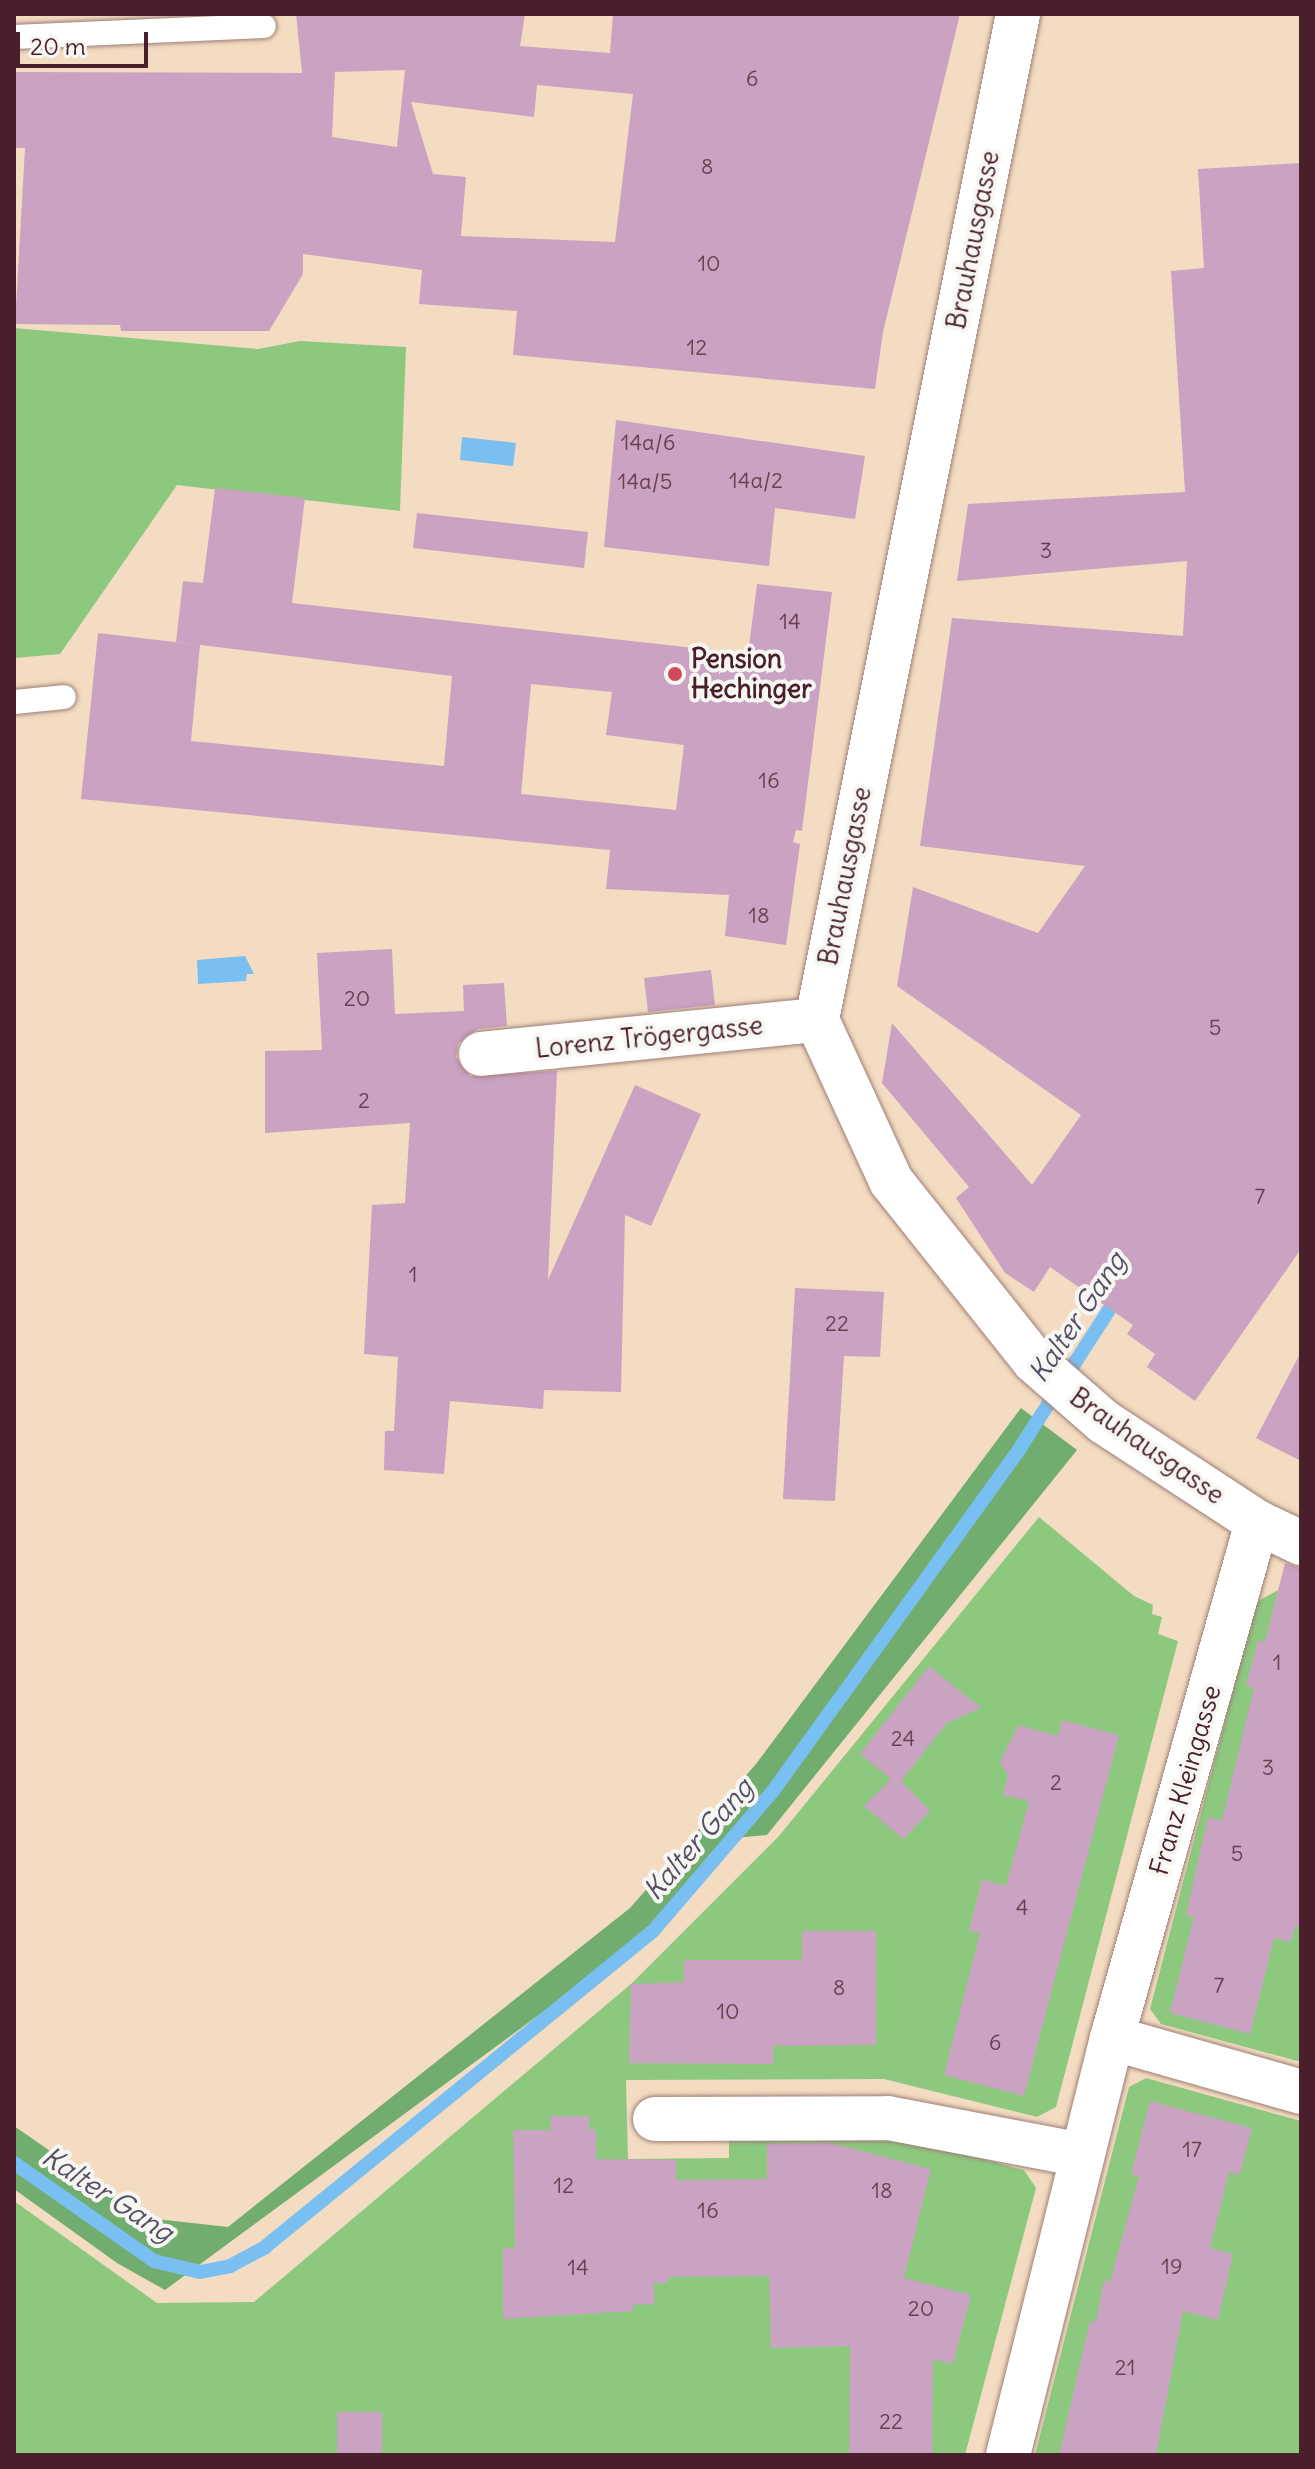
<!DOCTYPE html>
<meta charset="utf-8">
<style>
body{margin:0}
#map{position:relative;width:1315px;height:2469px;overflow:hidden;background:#f3dcc1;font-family:Delius,sans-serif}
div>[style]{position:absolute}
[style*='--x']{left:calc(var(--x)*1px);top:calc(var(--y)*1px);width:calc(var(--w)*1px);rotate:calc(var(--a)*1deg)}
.green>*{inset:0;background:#8cc97f}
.forest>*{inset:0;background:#71ad6e}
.water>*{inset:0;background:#7abff1}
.stream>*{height:14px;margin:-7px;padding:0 7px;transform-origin:7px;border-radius:7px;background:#7abff1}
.building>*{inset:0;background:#caa2c2}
.roads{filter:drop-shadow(0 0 2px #9e7e76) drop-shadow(0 0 2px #9e7e76)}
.service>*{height:24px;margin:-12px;padding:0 12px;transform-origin:12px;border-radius:12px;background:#fff}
.minor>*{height:44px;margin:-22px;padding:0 22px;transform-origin:22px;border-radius:22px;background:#fff}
.dots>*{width:22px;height:22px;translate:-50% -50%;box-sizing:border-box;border:4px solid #f6f6f2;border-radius:50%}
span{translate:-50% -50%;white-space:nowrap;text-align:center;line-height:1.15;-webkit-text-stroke:8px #f6f6f2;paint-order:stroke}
.number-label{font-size:22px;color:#6a4051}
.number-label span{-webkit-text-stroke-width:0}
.street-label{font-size:26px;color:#4a1f2b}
.poi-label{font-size:26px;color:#4a1f2b;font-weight:700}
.left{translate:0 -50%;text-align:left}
.water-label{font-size:28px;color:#584f66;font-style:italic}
.frame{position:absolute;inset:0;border:16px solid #4a1f2b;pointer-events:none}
.scale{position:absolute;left:16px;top:32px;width:132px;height:36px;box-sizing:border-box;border:4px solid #4a1f2b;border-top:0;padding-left:10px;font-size:24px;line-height:28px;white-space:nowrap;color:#4a1f2b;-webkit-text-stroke:6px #f6f6f2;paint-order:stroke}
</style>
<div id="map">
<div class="green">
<div style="clip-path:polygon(14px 328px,258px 349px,300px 341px,406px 347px,400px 511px,177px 485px,60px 654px,14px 658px)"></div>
<div style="clip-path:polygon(1039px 1517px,1134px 1596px,1153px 1605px,1152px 1614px,1162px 1617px,1158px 1634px,1178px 1641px,1056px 2107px,1037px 2117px,884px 2079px,626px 2080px,628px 2159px,729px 2158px,729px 2135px,888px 2134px,1024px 2170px,1036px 2188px,965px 2455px,14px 2455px,14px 2201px,157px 2303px,254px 2302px,631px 1984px,779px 1836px)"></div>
<div style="clip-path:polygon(1288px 1585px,1301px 1591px,1301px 2062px,1161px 2024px,1150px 2009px,1256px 1602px)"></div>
<div style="clip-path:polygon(1146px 2078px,1301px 2121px,1301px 2455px,1035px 2455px,1129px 2087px)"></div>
</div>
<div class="forest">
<div style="clip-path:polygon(1021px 1408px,1077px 1450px,767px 1835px,734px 1838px,653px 1931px,165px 2290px,117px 2263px,14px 2189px,14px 2126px,147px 2218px,228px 2227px,630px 1908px,756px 1764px)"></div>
</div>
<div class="water">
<div style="clip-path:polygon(462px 437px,516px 443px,513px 466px,460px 460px)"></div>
<div style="clip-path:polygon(245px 956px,254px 974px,247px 974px,246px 981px,198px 984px,197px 960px)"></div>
</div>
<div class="stream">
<div style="--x:14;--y:2163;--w:171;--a:35"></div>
<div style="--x:154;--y:2261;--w:47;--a:13.4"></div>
<div style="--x:200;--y:2272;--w:31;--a:-11"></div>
<div style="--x:230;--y:2266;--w:40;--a:-28"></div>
<div style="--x:265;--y:2247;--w:500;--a:-39.16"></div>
<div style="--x:653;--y:1931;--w:184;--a:-49.4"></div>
<div style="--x:773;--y:1791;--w:423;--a:-54.2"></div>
<div style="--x:1020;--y:1448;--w:184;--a:-57.2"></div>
</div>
<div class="building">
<div style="clip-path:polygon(evenodd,296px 14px,525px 14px,520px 46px,610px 53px,613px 14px,960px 14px,883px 332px,875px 389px,513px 355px,517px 311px,419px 304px,422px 270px,303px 254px,303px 274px,269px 331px,121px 331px,120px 325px,15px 324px,25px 148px,14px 148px,14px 72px,302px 73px,296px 14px,405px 70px,397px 147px,332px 137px,335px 72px,405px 70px,296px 14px,537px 85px,633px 94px,615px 242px,461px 236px,466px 177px,433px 174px,411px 102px,534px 117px,537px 85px)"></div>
<div style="clip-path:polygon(1301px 163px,1301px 1249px,1195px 1401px,1147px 1367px,1155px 1354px,1127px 1334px,1133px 1325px,1050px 1267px,1034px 1292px,1005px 1273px,956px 1198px,969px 1187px,882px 1083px,892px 1023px,1032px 1185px,1081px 1115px,897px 986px,913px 887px,1038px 933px,1085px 866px,920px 846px,952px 618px,1183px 636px,1187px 561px,957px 581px,968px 504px,1185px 492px,1171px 271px,1204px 268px,1198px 169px)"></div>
<div style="clip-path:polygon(616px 420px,865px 456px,855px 519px,775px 508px,769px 566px,604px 547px)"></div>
<div style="clip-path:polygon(evenodd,215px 488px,305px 498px,292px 603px,748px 654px,757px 584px,832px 592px,802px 831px,796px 830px,793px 842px,800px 844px,786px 945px,725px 936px,729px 895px,606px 889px,610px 850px,81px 799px,98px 633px,200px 645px,191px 741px,444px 766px,452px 676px,176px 642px,183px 581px,203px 583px,215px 488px,531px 684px,612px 692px,606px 735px,684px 745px,676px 810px,521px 794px,531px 684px)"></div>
<div style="clip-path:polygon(417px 513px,588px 532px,584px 568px,413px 548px)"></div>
<div style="clip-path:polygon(392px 949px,395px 1014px,464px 1011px,463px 985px,504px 983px,507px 1026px,478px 1029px,458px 1044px,456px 1057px,470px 1076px,557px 1071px,548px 1280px,635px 1085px,701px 1114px,651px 1226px,625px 1215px,621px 1392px,544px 1390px,543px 1409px,450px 1401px,444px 1474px,384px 1470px,385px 1431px,394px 1431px,398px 1357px,364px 1354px,372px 1205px,405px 1203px,410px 1123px,265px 1133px,265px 1051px,322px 1050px,317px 953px)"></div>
<div style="clip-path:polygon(711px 970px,715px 1005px,648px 1012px,644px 978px)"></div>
<div style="clip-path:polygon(795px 1288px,884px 1292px,880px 1357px,844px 1356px,835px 1501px,783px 1499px)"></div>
<div style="clip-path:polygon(1301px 1352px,1301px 1461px,1256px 1438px)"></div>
<div style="clip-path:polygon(1285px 1563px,1301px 1568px,1301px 1928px,1295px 1926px,1291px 1942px,1274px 1938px,1250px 2034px,1170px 2013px,1194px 1917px,1186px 1915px,1208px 1817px,1222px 1821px,1254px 1688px,1246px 1685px,1258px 1640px,1265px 1642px)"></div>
<div style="clip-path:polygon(929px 1666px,981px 1708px,947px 1723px,901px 1781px,930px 1811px,903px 1839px,864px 1806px,891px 1779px,860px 1754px)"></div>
<div style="clip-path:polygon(1062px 1720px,1119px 1735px,1024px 2096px,944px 2075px,980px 1933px,969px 1931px,982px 1879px,1006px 1886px,1029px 1801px,1003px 1795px,1008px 1775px,1000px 1762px,1018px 1725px,1058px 1736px)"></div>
<div style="clip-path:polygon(802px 1931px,876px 1931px,876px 2045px,773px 2046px,773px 2064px,629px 2063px,631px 1984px,684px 1982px,684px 1960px,802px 1960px)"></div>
<div style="clip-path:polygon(1150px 2101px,1252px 2128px,1240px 2175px,1229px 2172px,1210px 2248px,1233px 2254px,1218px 2320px,1183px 2311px,1156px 2455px,1059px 2455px,1090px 2321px,1096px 2322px,1104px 2280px,1110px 2282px,1139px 2176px,1131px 2174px)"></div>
<div style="clip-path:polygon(550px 2116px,589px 2116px,589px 2129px,596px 2130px,596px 2159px,676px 2160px,676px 2180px,767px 2179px,767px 2144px,830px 2143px,931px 2169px,904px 2278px,971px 2295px,953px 2364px,933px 2359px,932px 2455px,849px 2455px,850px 2346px,771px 2348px,769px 2276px,669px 2277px,668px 2283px,654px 2283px,654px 2304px,633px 2305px,633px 2311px,503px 2319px,503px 2248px,515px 2248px,513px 2130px,551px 2130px)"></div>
<div style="clip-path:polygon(337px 2412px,382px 2412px,382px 2455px,337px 2455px)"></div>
</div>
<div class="roads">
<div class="service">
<div style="--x:14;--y:37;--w:250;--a:-2.5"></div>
<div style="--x:14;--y:702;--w:50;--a:-5.7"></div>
</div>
<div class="minor">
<div style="--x:1018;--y:14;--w:1026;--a:101.3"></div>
<div style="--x:817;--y:1020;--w:177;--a:65.3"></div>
<div style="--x:891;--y:1181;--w:230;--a:51.5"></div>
<div style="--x:1034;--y:1361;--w:93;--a:41.1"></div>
<div style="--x:1104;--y:1422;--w:183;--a:33.2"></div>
<div style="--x:1257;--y:1522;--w:49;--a:25.5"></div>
<div style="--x:481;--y:1054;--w:338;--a:-5.8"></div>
<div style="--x:1112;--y:2038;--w:197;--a:15.9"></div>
<div style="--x:655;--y:2119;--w:233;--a:-0.2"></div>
<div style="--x:888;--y:2118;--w:197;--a:10.8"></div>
<div style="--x:1008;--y:2455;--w:430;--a:-76"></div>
<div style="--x:1112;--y:2038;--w:536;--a:-74.3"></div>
</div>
</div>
<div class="dots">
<div style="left:675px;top:674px;background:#d1495b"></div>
</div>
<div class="number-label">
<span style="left:752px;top:79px">6</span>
<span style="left:707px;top:167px">8</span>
<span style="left:709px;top:264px">10</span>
<span style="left:697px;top:348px">12</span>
<span style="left:648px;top:443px">14a/6</span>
<span style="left:756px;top:481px">14a/2</span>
<span style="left:645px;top:482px">14a/5</span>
<span style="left:1046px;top:551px">3</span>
<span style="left:790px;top:622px">14</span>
<span style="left:769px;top:781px">16</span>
<span style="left:759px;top:916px">18</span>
<span style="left:357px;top:999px">20</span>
<span style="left:1215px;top:1028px">5</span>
<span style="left:364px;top:1101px">2</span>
<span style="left:1260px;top:1197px">7</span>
<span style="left:413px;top:1275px">1</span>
<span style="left:837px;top:1324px">22</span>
<span style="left:1277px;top:1663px">1</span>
<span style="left:903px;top:1739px">24</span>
<span style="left:1268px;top:1768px">3</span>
<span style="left:1056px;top:1783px">2</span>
<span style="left:1237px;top:1854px">5</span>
<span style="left:1022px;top:1908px">4</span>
<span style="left:1219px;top:1986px">7</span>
<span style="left:839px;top:1988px">8</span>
<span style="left:728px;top:2012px">10</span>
<span style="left:995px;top:2043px">6</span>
<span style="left:1192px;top:2150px">17</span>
<span style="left:564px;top:2186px">12</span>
<span style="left:882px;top:2191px">18</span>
<span style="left:708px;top:2211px">16</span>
<span style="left:1172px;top:2267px">19</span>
<span style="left:578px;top:2268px">14</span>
<span style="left:921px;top:2309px">20</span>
<span style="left:1125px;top:2368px">21</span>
<span style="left:891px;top:2422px">22</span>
</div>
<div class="street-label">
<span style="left:973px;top:240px;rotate:-79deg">Brauhausgasse</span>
<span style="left:845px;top:876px;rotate:-79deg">Brauhausgasse</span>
<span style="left:649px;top:1037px;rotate:-6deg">Lorenz Trögergasse</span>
<span style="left:1147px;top:1446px;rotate:35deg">Brauhausgasse</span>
<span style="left:1185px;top:1780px;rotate:-74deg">Franz Kleingasse</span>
</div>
<div class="poi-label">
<span class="left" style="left:691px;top:674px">Pension<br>Hechinger</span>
</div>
<div class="water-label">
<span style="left:1077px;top:1317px;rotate:-56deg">Kalter Gang</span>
<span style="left:698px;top:1839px;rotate:-49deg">Kalter Gang</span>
<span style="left:108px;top:2194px;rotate:33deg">Kalter Gang</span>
</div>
<div class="frame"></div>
<div class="scale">20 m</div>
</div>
